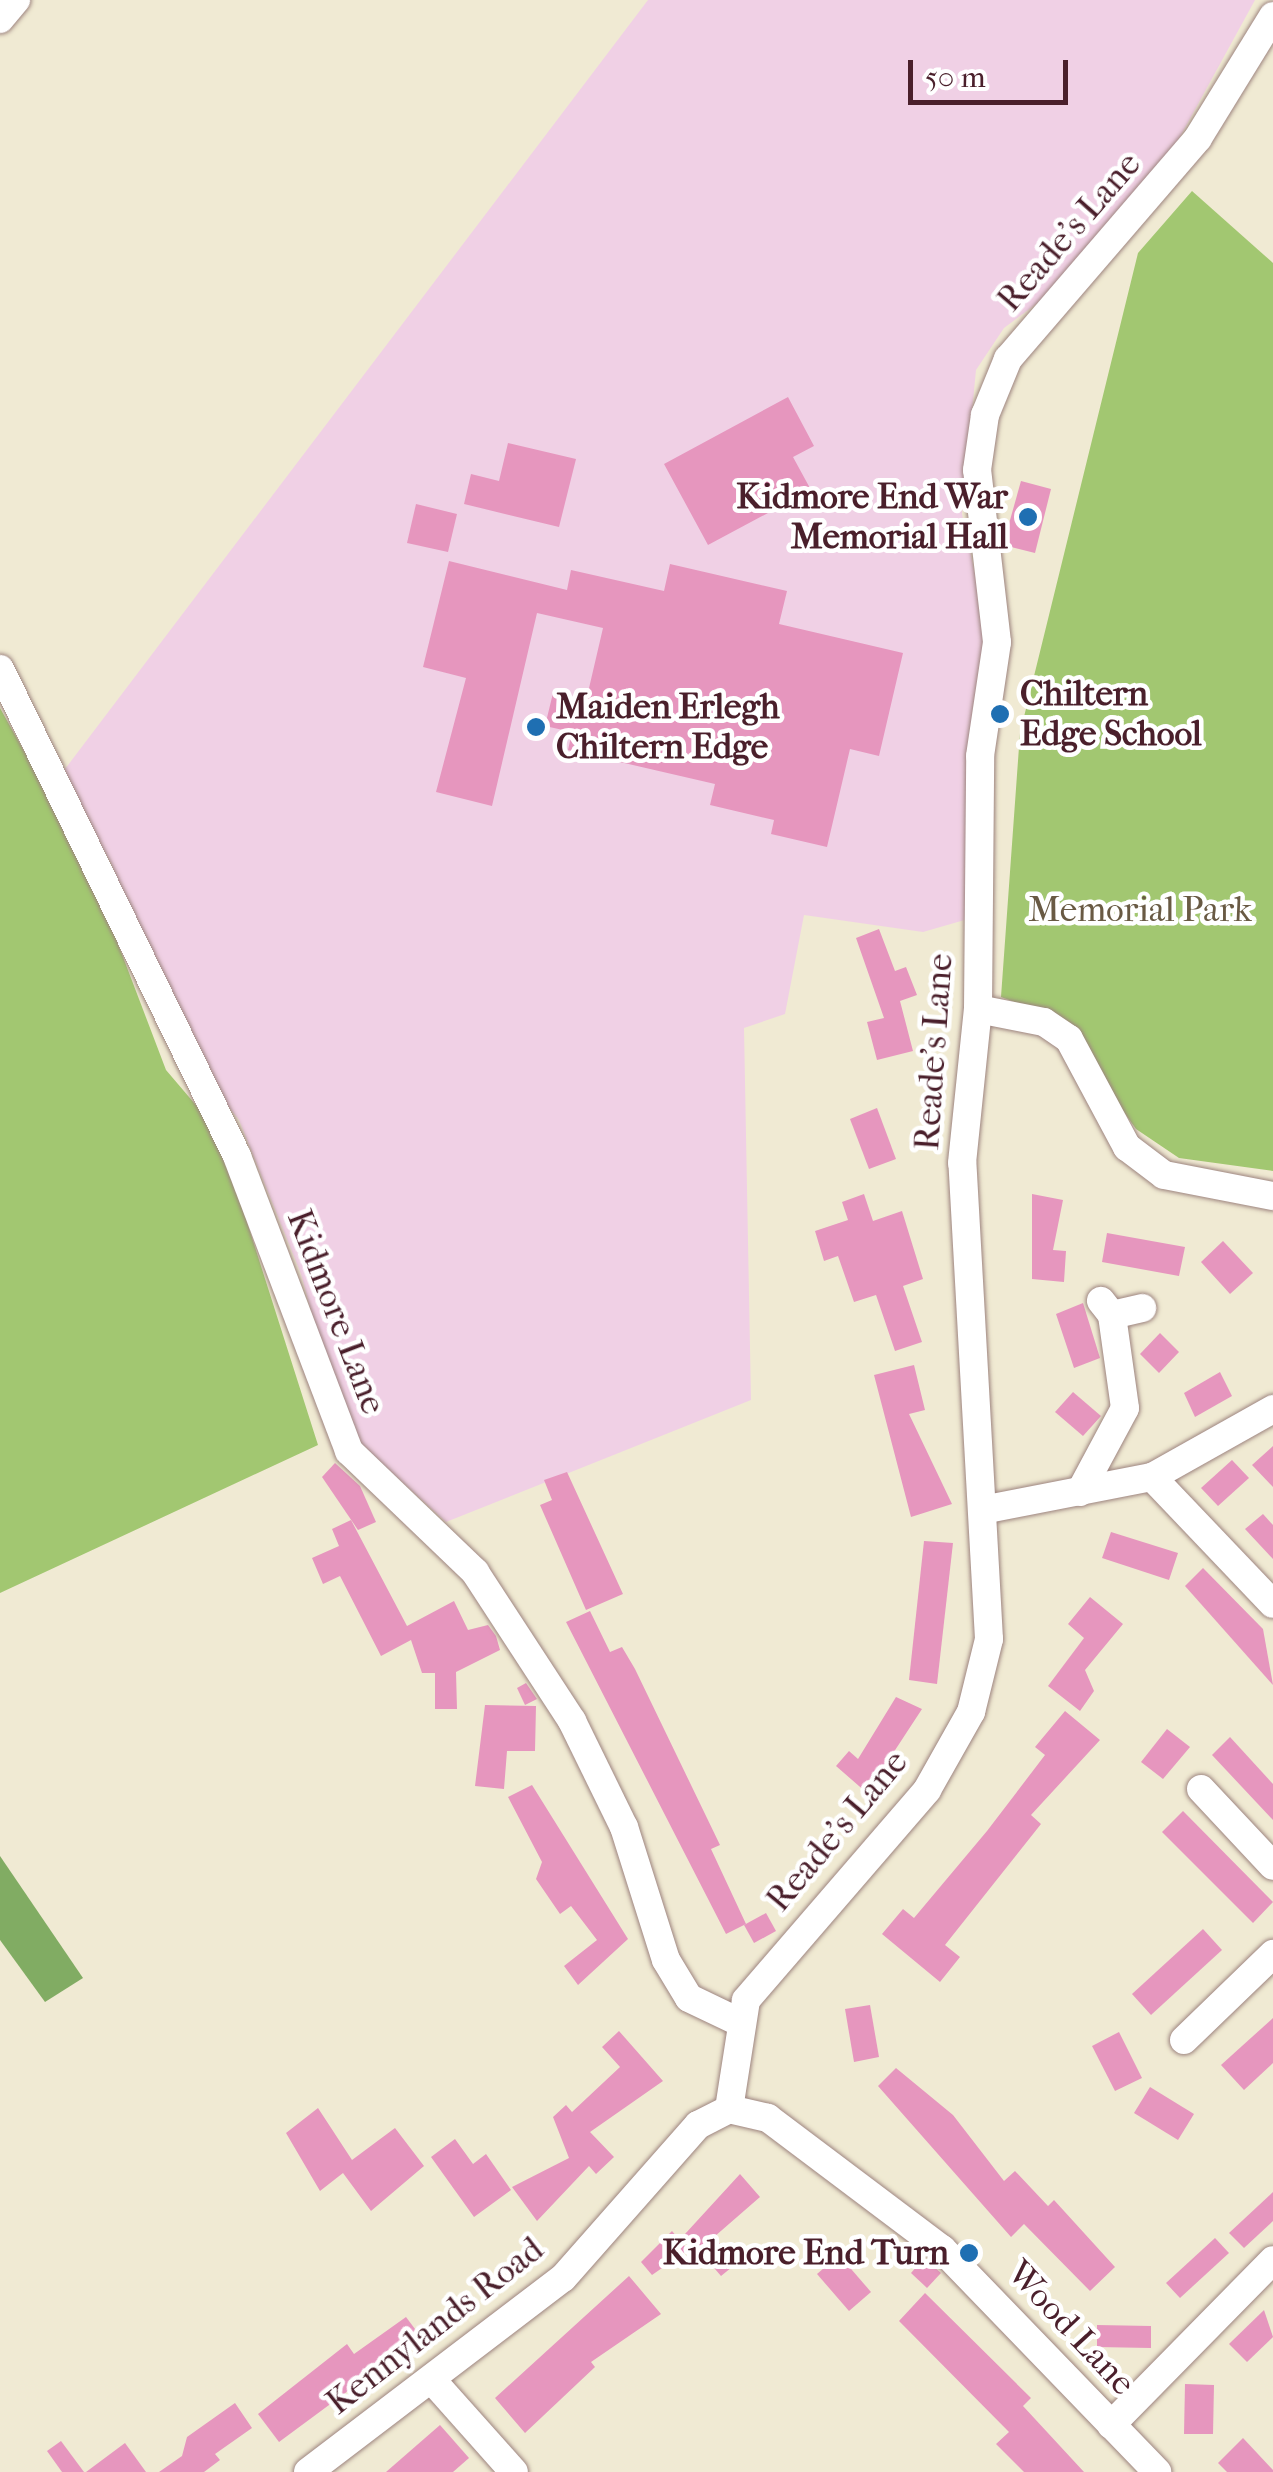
<!DOCTYPE html>
<style>
body{margin:0}
#map{position:relative;width:1273px;height:2472px;overflow:hidden;background:#f0ead3;font-family:"IM FELL French Canon",serif}
div>[style]{position:absolute}
[style*='--x']{left:calc(var(--x)*1px);top:calc(var(--y)*1px);width:calc(var(--w)*1px);rotate:calc(var(--a)*1deg)}
.built>*{inset:0;background:#f0d0e5}
.green>*{inset:0;background:#a2c771}
.forest>*{inset:0;background:#81ac63}
.building>*{inset:0;background:#e696be}
.roads{filter:drop-shadow(0 0 2px #9d847f) drop-shadow(0 0 2px #9d847f)}
.minor>*{height:28px;margin:-14px;padding:0 14px;transform-origin:14px;border-radius:14px;background:#fff}
.dots>*{width:28px;height:28px;translate:-50% -50%;box-sizing:border-box;border:5px solid #fff;border-radius:50%}
span{translate:-50% -50%;white-space:nowrap;text-align:center;line-height:1.15;-webkit-text-stroke:9px #fff;paint-order:stroke}
.street-label{font-size:35px;color:#4a1f2b}
.poi-label{font-size:35px;color:#4a1f2b;font-weight:700}
.right{translate:-100% -50%;text-align:right}
.left{translate:0 -50%;text-align:left}
.park-label{font-size:35px;color:#695a44}
.scale{position:absolute;left:908px;top:60px;width:160px;height:45px;box-sizing:border-box;border:5px solid #4a1f2b;border-top:0;padding-left:12px;font-size:30px;line-height:35px;white-space:nowrap;color:#4a1f2b;-webkit-text-stroke:8px #fff;paint-order:stroke}
</style>
<div id="map">
<div class="built">
<div style="clip-path:polygon(648px 0,1255px 0,1163px 168px,1094px 261px,1004px 328px,976px 370px,962px 514px,985px 621px,968px 919px,923px 932px,804px 915px,785px 1014px,744px 1028px,751px 1400px,446px 1522px,343px 1428px,301px 1274px,239px 1120px,177px 1041px,112px 865px,62px 773px)"></div>
</div>
<div class="green">
<div style="clip-path:polygon(1192px 191px,1273px 263px,1273px 1171px,1179px 1158px,1136px 1129px,1056px 1017px,1001px 997px,1020px 733px,1138px 253px)"></div>
<div style="clip-path:polygon(0 708px,88px 865px,166px 1070px,218px 1131px,318px 1445px,0 1593px)"></div>
</div>
<div class="forest">
<div style="clip-path:polygon(0 1856px,83px 1978px,45px 2002px,0 1940px)"></div>
</div>
<div class="building">
<div style="clip-path:polygon(788px 397px,814px 446px,793px 457px,811px 490px,708px 545px,664px 464px)"></div>
<div style="clip-path:polygon(508px 443px,576px 459px,559px 527px,464px 504px,471px 474px,499px 481px)"></div>
<div style="clip-path:polygon(1021px 481px,1051px 489px,1035px 553px,1003px 545px)"></div>
<div style="clip-path:polygon(416px 504px,457px 514px,448px 552px,407px 543px)"></div>
<div style="clip-path:polygon(449px 561px,567px 590px,571px 570px,664px 591px,670px 564px,787px 591px,779px 624px,903px 653px,879px 756px,850px 749px,827px 847px,771px 834px,774px 820px,710px 805px,715px 784px,568px 750px,572px 732px,545px 726px,553px 693px,586px 701px,603px 628px,537px 613px,492px 806px,436px 792px,466px 678px,423px 667px)"></div>
<div style="clip-path:polygon(879px 929px,895px 971px,906px 967px,917px 995px,900px 1001px,913px 1051px,877px 1060px,867px 1022px,884px 1018px,856px 938px)"></div>
<div style="clip-path:polygon(877px 1108px,896px 1159px,869px 1169px,850px 1119px)"></div>
<div style="clip-path:polygon(864px 1194px,873px 1221px,902px 1211px,923px 1279px,903px 1286px,922px 1342px,895px 1351px,876px 1295px,854px 1302px,838px 1256px,824px 1261px,815px 1231px,848px 1220px,842px 1202px)"></div>
<div style="clip-path:polygon(1032px 1194px,1063px 1200px,1053px 1250px,1066px 1251px,1064px 1282px,1032px 1279px)"></div>
<div style="clip-path:polygon(1107px 1233px,1185px 1247px,1179px 1276px,1102px 1262px)"></div>
<div style="clip-path:polygon(1223px 1241px,1253px 1273px,1230px 1294px,1201px 1262px)"></div>
<div style="clip-path:polygon(1083px 1303px,1100px 1358px,1074px 1368px,1056px 1314px)"></div>
<div style="clip-path:polygon(1160px 1333px,1179px 1352px,1159px 1373px,1140px 1354px)"></div>
<div style="clip-path:polygon(914px 1365px,925px 1410px,909px 1414px,952px 1504px,911px 1517px,874px 1375px)"></div>
<div style="clip-path:polygon(1220px 1372px,1232px 1396px,1195px 1417px,1184px 1393px)"></div>
<div style="clip-path:polygon(1073px 1392px,1101px 1416px,1083px 1436px,1055px 1412px)"></div>
<div style="clip-path:polygon(1273px 1446px,1273px 1487px,1252px 1465px)"></div>
<div style="clip-path:polygon(1232px 1460px,1249px 1478px,1218px 1506px,1201px 1488px)"></div>
<div style="clip-path:polygon(335px 1463px,360px 1486px,376px 1522px,358px 1530px,322px 1477px)"></div>
<div style="clip-path:polygon(567px 1472px,623px 1594px,586px 1610px,540px 1505px,552px 1500px,544px 1480px)"></div>
<div style="clip-path:polygon(1263px 1514px,1273px 1525px,1273px 1559px,1245px 1529px)"></div>
<div style="clip-path:polygon(351px 1520px,407px 1626px,454px 1601px,468px 1630px,488px 1625px,496px 1636px,500px 1650px,456px 1672px,457px 1709px,435px 1709px,435px 1673px,422px 1673px,411px 1640px,381px 1656px,340px 1576px,323px 1584px,312px 1558px,339px 1546px,332px 1529px)"></div>
<div style="clip-path:polygon(1111px 1532px,1178px 1553px,1169px 1580px,1102px 1558px)"></div>
<div style="clip-path:polygon(924px 1541px,953px 1543px,937px 1684px,909px 1680px)"></div>
<div style="clip-path:polygon(1203px 1568px,1263px 1629px,1273px 1685px,1185px 1586px)"></div>
<div style="clip-path:polygon(1090px 1597px,1123px 1624px,1085px 1670px,1094px 1691px,1080px 1711px,1048px 1686px,1084px 1638px,1068px 1624px)"></div>
<div style="clip-path:polygon(590px 1611px,610px 1652px,622px 1647px,635px 1669px,720px 1845px,711px 1849px,746px 1924px,726px 1934px,566px 1622px)"></div>
<div style="clip-path:polygon(526px 1683px,537px 1699px,525px 1705px,517px 1688px)"></div>
<div style="clip-path:polygon(896px 1697px,922px 1709px,867px 1793px,836px 1766px,849px 1751px,858px 1759px)"></div>
<div style="clip-path:polygon(485px 1705px,536px 1706px,535px 1751px,507px 1751px,504px 1789px,475px 1786px)"></div>
<div style="clip-path:polygon(1065px 1711px,1100px 1740px,1031px 1815px,1041px 1824px,945px 1945px,960px 1957px,940px 1982px,882px 1934px,903px 1909px,914px 1918px,987px 1831px,1045px 1755px,1035px 1747px)"></div>
<div style="clip-path:polygon(1167px 1729px,1190px 1747px,1163px 1779px,1141px 1762px)"></div>
<div style="clip-path:polygon(1230px 1737px,1273px 1784px,1273px 1820px,1212px 1755px)"></div>
<div style="clip-path:polygon(532px 1785px,628px 1939px,578px 1985px,564px 1966px,597px 1940px,571px 1906px,560px 1914px,536px 1879px,542px 1862px,508px 1797px)"></div>
<div style="clip-path:polygon(1183px 1811px,1273px 1902px,1253px 1923px,1162px 1832px)"></div>
<div style="clip-path:polygon(766px 1913px,776px 1931px,754px 1943px,744px 1925px)"></div>
<div style="clip-path:polygon(1203px 1929px,1222px 1950px,1151px 2015px,1132px 1994px)"></div>
<div style="clip-path:polygon(870px 2005px,879px 2057px,854px 2062px,845px 2009px)"></div>
<div style="clip-path:polygon(1273px 2018px,1273px 2063px,1244px 2090px,1221px 2065px)"></div>
<div style="clip-path:polygon(619px 2031px,663px 2081px,590px 2132px,614px 2157px,596px 2174px,589px 2166px,537px 2221px,512px 2187px,569px 2158px,553px 2117px,566px 2105px,572px 2112px,620px 2067px,602px 2047px)"></div>
<div style="clip-path:polygon(1119px 2032px,1142px 2078px,1115px 2091px,1092px 2046px)"></div>
<div style="clip-path:polygon(896px 2068px,953px 2115px,1004px 2181px,1015px 2171px,1048px 2206px,1054px 2200px,1115px 2267px,1090px 2291px,1024px 2224px,1011px 2237px,878px 2086px)"></div>
<div style="clip-path:polygon(1150px 2087px,1194px 2114px,1178px 2140px,1134px 2113px)"></div>
<div style="clip-path:polygon(318px 2108px,352px 2160px,395px 2128px,424px 2166px,371px 2211px,343px 2173px,320px 2191px,286px 2133px)"></div>
<div style="clip-path:polygon(455px 2139px,473px 2164px,486px 2154px,511px 2190px,474px 2217px,431px 2157px)"></div>
<div style="clip-path:polygon(740px 2174px,760px 2197px,714px 2237px,737px 2263px,721px 2276px,685px 2234px)"></div>
<div style="clip-path:polygon(1273px 2192px,1273px 2221px,1244px 2248px,1229px 2233px)"></div>
<div style="clip-path:polygon(672px 2231px,688px 2250px,652px 2275px,641px 2262px)"></div>
<div style="clip-path:polygon(1215px 2238px,1229px 2253px,1180px 2298px,1166px 2283px)"></div>
<div style="clip-path:polygon(839px 2255px,871px 2292px,849px 2311px,817px 2274px)"></div>
<div style="clip-path:polygon(924px 2258px,941px 2273px,927px 2288px,911px 2273px)"></div>
<div style="clip-path:polygon(629px 2276px,661px 2314px,591px 2362px,595px 2367px,525px 2433px,495px 2398px)"></div>
<div style="clip-path:polygon(925px 2293px,1031px 2398px,1023px 2406px,1084px 2472px,1024px 2472px,996px 2444px,1009px 2432px,899px 2321px)"></div>
<div style="clip-path:polygon(1264px 2310px,1273px 2337px,1247px 2362px,1229px 2344px)"></div>
<div style="clip-path:polygon(406px 2317px,421px 2337px,279px 2442px,258px 2414px,347px 2344px,354px 2354px)"></div>
<div style="clip-path:polygon(1097px 2325px,1151px 2326px,1151px 2348px,1097px 2347px)"></div>
<div style="clip-path:polygon(1185px 2384px,1214px 2385px,1213px 2434px,1184px 2434px)"></div>
<div style="clip-path:polygon(235px 2403px,252px 2428px,215px 2454px,220px 2460px,204px 2472px,159px 2472px,182px 2456px,187px 2437px)"></div>
<div style="clip-path:polygon(440px 2425px,469px 2458px,453px 2472px,386px 2472px)"></div>
<div style="clip-path:polygon(1243px 2438px,1273px 2470px,1273px 2472px,1227px 2472px,1218px 2463px)"></div>
<div style="clip-path:polygon(61px 2441px,84px 2472px,62px 2472px,47px 2451px)"></div>
<div style="clip-path:polygon(125px 2443px,146px 2472px,86px 2472px)"></div>
</div>
<div class="roads">
<div class="minor">
<div style="--x:0;--y:19;--w:25;--a:-50"></div>
<div style="--x:0;--y:669;--w:542;--a:64.05"></div>
<div style="--x:237;--y:1156;--w:316;--a:69.2"></div>
<div style="--x:349;--y:1451;--w:175;--a:43.8"></div>
<div style="--x:475;--y:1572;--w:178;--a:56.9"></div>
<div style="--x:572;--y:1721;--w:118;--a:63.9"></div>
<div style="--x:624;--y:1827;--w:139;--a:72.5"></div>
<div style="--x:666;--y:1960;--w:44;--a:58.8"></div>
<div style="--x:689;--y:1998;--w:53;--a:25.6"></div>
<div style="--x:978;--y:1009;--w:67;--a:11.1"></div>
<div style="--x:1044;--y:1022;--w:30;--a:34"></div>
<div style="--x:1069;--y:1039;--w:123;--a:61.8"></div>
<div style="--x:1127;--y:1147;--w:46;--a:37.1"></div>
<div style="--x:1164;--y:1175;--w:111;--a:10.9"></div>
<div style="--x:1112;--y:1315;--w:31;--a:-13"></div>
<div style="--x:1152;--y:1477;--w:175;--a:46.4"></div>
<div style="--x:1080;--y:1492;--w:95;--a:-61.8"></div>
<div style="--x:1125;--y:1408;--w:94;--a:-98"></div>
<div style="--x:1112;--y:1315;--w:18;--a:-128"></div>
<div style="--x:987;--y:1509;--w:168;--a:-11"></div>
<div style="--x:1152;--y:1477;--w:139;--a:-29.3"></div>
<div style="--x:1201;--y:1789;--w:105;--a:46.9"></div>
<div style="--x:1184;--y:2040;--w:124;--a:-44"></div>
<div style="--x:729;--y:2109;--w:110;--a:-81.1"></div>
<div style="--x:746;--y:2000;--w:277;--a:-49.2"></div>
<div style="--x:927;--y:1790;--w:90;--a:-60.6"></div>
<div style="--x:971;--y:1712;--w:75;--a:-76.1"></div>
<div style="--x:989;--y:1639;--w:477;--a:-93.2"></div>
<div style="--x:962;--y:1163;--w:155;--a:-84.1"></div>
<div style="--x:978;--y:1009;--w:253;--a:-89.5"></div>
<div style="--x:980;--y:756;--w:115;--a:-81.5"></div>
<div style="--x:997;--y:642;--w:173;--a:-96.6"></div>
<div style="--x:977;--y:470;--w:56;--a:-81.7"></div>
<div style="--x:985;--y:415;--w:61;--a:-67.7"></div>
<div style="--x:1008;--y:359;--w:291;--a:-49.3"></div>
<div style="--x:1198;--y:138;--w:143;--a:-58.4"></div>
<div style="--x:729;--y:2109;--w:40;--a:13"></div>
<div style="--x:768;--y:2118;--w:218;--a:37"></div>
<div style="--x:942;--y:2249;--w:310;--a:46"></div>
<div style="--x:432;--y:2380;--w:123;--a:48.3"></div>
<div style="--x:1111;--y:2425;--w:231;--a:-45.5"></div>
<div style="--x:308;--y:2472;--w:320;--a:-37.3"></div>
<div style="--x:563;--y:2278;--w:204;--a:-48.6"></div>
<div style="--x:698;--y:2125;--w:35;--a:-27"></div>
</div>
</div>
<div class="dots">
<div style="left:1028px;top:517px;background:#1f6fb2"></div>
<div style="left:1000px;top:714px;background:#1f6fb2"></div>
<div style="left:536px;top:727px;background:#1f6fb2"></div>
<div style="left:969px;top:2253px;background:#1f6fb2"></div>
</div>
<div class="street-label">
<span style="left:1069px;top:232px;rotate:-49deg">Reade's Lane</span>
<span style="left:934px;top:1052px;rotate:-86deg">Reade's Lane</span>
<span style="left:336px;top:1312px;rotate:69deg">Kidmore Lane</span>
<span style="left:837px;top:1831px;rotate:-50deg">Reade's Lane</span>
<span style="left:435px;top:2326px;rotate:-38deg">Kennylands Road</span>
<span style="left:1071px;top:2328px;rotate:47deg">Wood Lane</span>
</div>
<div class="poi-label">
<span class="right" style="left:1008px;top:517px">Kidmore End War<br>Memorial Hall</span>
<span class="left" style="left:1020px;top:714px">Chiltern<br>Edge School</span>
<span class="left" style="left:556px;top:727px">Maiden Erlegh<br>Chiltern Edge</span>
<span class="right" style="left:949px;top:2253px">Kidmore End Turn</span>
</div>
<div class="park-label">
<span style="left:1140px;top:910px">Memorial Park</span>
</div>
<div class="scale">50 m</div>
</div>
